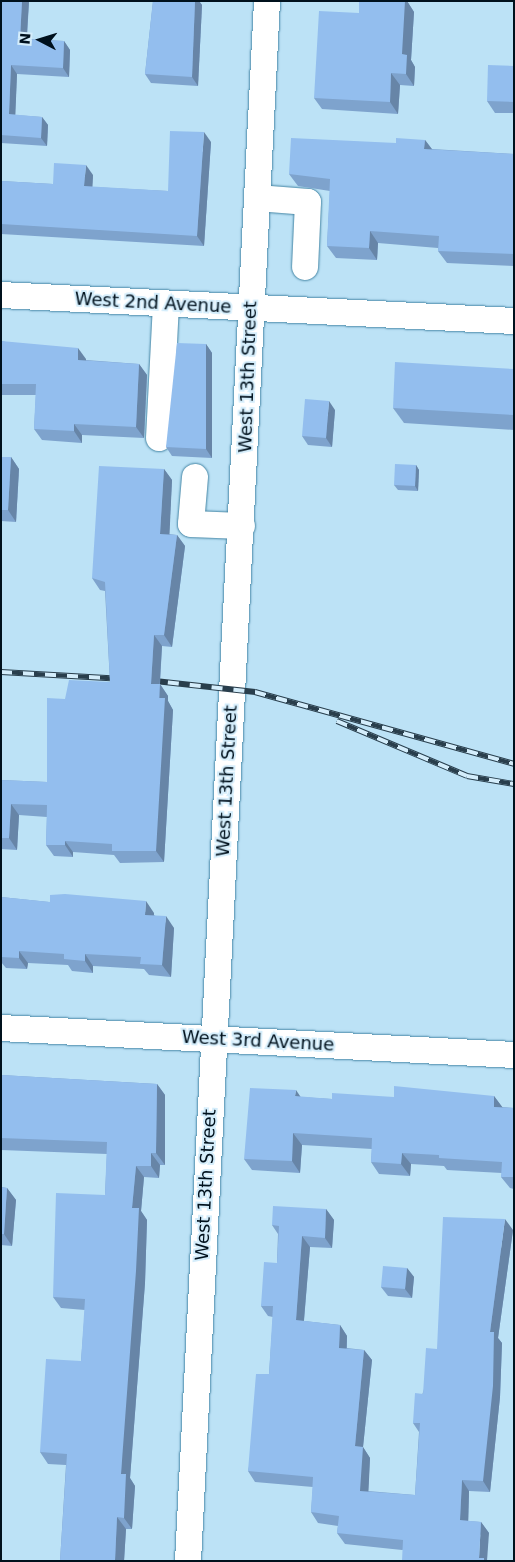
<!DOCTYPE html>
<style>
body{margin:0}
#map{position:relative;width:515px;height:1562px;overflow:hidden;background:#bce2f6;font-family:"DejaVu Sans",sans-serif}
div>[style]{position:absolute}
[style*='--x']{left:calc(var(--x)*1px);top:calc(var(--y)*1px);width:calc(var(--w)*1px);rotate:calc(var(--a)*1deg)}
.roads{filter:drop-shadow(0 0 1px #4485a4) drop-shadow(0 0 1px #4485a4)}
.minor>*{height:26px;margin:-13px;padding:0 13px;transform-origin:13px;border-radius:13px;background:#fff}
.rail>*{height:5.5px;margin-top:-2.75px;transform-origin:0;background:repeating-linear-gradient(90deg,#d4edfb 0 11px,#293e4c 0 22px);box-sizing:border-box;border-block:1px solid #293e4c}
.wall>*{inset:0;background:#7ea3cd}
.shaded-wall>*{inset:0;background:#6785a7}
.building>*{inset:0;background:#93beee}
span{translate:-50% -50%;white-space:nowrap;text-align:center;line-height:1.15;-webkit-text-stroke:4px #d4edfb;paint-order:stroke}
.street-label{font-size:18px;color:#00111d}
.frame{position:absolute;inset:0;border:2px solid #00111d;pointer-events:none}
.north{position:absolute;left:15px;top:15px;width:50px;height:50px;-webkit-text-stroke:4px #d4edfb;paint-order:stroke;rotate:275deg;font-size:14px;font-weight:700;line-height:20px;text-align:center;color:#00111d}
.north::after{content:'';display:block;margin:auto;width:18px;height:22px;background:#00111d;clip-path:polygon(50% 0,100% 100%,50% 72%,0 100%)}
</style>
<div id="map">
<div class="roads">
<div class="minor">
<div style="--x:257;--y:198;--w:51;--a:4.5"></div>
<div style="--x:308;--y:202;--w:65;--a:92.6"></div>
<div style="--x:1;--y:295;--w:514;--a:2.9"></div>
<div style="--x:159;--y:438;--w:134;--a:-87"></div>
<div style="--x:195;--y:477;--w:47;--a:94.9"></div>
<div style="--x:191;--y:524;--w:51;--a:2.2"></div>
<div style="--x:1;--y:1028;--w:514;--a:3.01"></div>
<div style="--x:188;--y:1561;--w:1562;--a:-87.1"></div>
</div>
</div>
<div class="rail">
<div style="--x:1;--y:672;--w:123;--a:3.3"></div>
<div style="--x:146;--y:680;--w:110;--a:6.3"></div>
<div style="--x:255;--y:692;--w:269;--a:15.5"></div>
<div style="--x:337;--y:721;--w:141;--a:22.9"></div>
<div style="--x:467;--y:776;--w:48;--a:9.7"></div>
</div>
<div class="wall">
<div style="clip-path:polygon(1px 1px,29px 1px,27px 39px,64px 41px,70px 50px,69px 77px,17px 74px,15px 115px,42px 117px,48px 125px,47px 146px,1px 143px)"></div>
<div style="clip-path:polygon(153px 1px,199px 1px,202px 5px,198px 86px,151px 83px,145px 74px)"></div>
<div style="clip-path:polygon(359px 1px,407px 1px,414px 12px,411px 60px,415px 67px,414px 86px,400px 85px,398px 114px,322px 109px,314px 98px,359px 13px)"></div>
<div style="clip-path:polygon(514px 66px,514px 113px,495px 113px,487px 101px)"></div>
<div style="clip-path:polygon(425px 140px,432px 149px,514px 154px,514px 266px,447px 263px,438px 251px,438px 248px,378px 243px,377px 260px,336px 258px,327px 246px,330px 191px,298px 186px,289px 174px,396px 143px)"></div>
<div style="clip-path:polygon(211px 142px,204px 246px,1px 234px,1px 181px,53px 184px,93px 175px,92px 187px,168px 191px)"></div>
<div style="clip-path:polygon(1px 341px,86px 359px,86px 360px,139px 364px,147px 375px,144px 438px,82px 435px,82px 443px,42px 440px,34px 429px,36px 395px,1px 395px)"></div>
<div style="clip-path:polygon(206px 344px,212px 353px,212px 458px,172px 456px,166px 447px)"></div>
<div style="clip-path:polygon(514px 369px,514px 430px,404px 423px,393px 408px)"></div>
<div style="clip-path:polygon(335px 410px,332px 447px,308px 445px,302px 436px)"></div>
<div style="clip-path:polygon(1px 457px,11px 457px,19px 469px,16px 522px,1px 521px)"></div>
<div style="clip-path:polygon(416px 465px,419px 470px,418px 491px,398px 490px,394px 485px)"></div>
<div style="clip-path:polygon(164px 469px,172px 480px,169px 534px,177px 535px,185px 546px,172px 647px,162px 646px,160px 684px,168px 696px,168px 701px,173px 710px,164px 862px,120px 863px,114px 855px,73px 852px,73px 857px,54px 856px,46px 845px,47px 817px,19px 815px,17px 850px,1px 849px,1px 780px,47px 782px,65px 699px,110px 682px,105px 591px,100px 590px,92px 578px)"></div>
<div style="clip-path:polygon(1px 897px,154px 913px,154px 915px,174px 928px,171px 977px,149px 975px,144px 969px,93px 966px,93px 973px,72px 971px,68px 965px,28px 963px,27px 969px,6px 968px,1px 962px)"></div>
<div style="clip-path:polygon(1px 1075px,157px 1084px,165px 1095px,165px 1165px,160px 1165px,159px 1178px,144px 1177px,141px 1211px,147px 1220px,145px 1283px,130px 1478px,135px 1486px,132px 1529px,126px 1529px,124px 1561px,60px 1561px,66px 1465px,48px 1464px,40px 1452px,81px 1361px,85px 1310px,61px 1308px,53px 1297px,105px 1195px,107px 1154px,1px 1150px)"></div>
<div style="clip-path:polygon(494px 1096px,502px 1107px,514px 1108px,514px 1189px,510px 1188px,501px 1177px,502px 1173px,447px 1170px,444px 1166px,411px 1164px,410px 1176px,379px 1174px,371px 1162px,372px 1149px,302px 1145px,300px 1173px,252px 1170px,244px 1159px,300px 1097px,332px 1099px,394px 1097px)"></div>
<div style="clip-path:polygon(1px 1187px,7px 1188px,16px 1200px,12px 1246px,1px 1245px)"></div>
<div style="clip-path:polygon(326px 1209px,334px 1220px,332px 1248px,310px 1247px,304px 1321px,340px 1325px,347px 1336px,347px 1348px,364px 1350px,372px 1360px,363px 1447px,370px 1458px,368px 1491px,415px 1495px,419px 1432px,413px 1423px,437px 1349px,513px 1230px,498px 1338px,502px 1343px,500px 1397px,490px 1492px,469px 1491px,468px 1521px,481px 1522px,489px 1533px,402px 1550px,345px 1544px,337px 1533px,338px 1526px,318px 1523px,311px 1512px,313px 1487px,255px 1482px,248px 1471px,269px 1374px,273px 1317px,268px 1316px,261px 1306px,277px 1263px,278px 1234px,272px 1225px)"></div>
<div style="clip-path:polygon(407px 1268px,414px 1277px,412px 1298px,388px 1296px,381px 1287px)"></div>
</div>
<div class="shaded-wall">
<div style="clip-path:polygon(22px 1px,29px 1px,26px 47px,20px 39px)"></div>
<div style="clip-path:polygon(195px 1px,199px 1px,202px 5px,198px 86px,192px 77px)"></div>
<div style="clip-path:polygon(399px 1px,407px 1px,414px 12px,411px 60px,415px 67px,414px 86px,406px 74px,402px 54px)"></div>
<div style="clip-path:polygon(64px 41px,70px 50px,69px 77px,63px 68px)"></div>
<div style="clip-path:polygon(11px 65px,17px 74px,15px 123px,9px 114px)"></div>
<div style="clip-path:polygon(391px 73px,400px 85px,398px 114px,390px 102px)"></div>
<div style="clip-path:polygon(42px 117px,48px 125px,47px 146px,41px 138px)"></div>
<div style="clip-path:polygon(204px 132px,211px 142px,204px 246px,197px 236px)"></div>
<div style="clip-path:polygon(425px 140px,434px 152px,424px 149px)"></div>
<div style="clip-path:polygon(86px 165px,93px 175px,92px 196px,84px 186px)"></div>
<div style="clip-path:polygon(370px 231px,378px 243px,377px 260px,369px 248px)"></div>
<div style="clip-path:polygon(206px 344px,212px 353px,212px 458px,206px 449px)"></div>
<div style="clip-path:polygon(78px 348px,86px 359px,86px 371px,78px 360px)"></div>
<div style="clip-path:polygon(139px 364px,147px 375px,144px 438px,136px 427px)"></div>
<div style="clip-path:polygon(329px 401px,335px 410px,332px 447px,326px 438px)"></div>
<div style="clip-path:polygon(74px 424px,82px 435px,82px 443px,74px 431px)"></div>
<div style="clip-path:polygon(11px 457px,19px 469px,16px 522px,8px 510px)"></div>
<div style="clip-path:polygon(416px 465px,419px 470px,418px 491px,415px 486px)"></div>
<div style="clip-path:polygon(164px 469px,172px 480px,169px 545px,160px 534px)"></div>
<div style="clip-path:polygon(177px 535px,185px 546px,172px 647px,164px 635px)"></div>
<div style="clip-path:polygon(154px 635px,162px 646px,159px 695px,151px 684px)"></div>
<div style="clip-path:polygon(160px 684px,168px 696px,168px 701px,173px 710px,164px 862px,156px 851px)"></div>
<div style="clip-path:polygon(11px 804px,19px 815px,17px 850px,9px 838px)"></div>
<div style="clip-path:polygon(65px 841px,73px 852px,73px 857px,65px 845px)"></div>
<div style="clip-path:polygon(146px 901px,154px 913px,153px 926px,145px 915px)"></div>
<div style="clip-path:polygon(166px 916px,174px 928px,171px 977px,162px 965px)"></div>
<div style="clip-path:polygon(19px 951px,28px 963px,27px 969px,19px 958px)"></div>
<div style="clip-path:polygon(85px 954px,93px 966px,93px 973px,85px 961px)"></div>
<div style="clip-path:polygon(157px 1084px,165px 1095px,165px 1165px,156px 1153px)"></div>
<div style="clip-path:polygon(296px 1090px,304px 1102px,295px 1096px)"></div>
<div style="clip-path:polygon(494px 1096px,503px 1108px,494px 1107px)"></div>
<div style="clip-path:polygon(293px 1133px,302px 1145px,300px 1173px,292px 1161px)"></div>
<div style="clip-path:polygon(151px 1153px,160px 1165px,159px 1178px,151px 1166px)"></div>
<div style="clip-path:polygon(402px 1153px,411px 1164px,410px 1176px,401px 1164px)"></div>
<div style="clip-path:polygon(136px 1166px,144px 1177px,141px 1211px,147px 1220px,145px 1283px,130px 1478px,135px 1486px,132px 1529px,124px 1518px,121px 1474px,132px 1208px)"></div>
<div style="clip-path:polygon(7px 1188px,16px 1200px,12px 1246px,4px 1234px)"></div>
<div style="clip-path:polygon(326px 1209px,334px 1220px,332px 1248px,325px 1238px)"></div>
<div style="clip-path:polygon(505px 1219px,513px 1230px,498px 1338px,502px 1343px,500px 1397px,490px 1492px,483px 1481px,490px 1332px)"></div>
<div style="clip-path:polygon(302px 1236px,310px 1247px,303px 1331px,296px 1320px)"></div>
<div style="clip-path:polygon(407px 1268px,414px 1277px,412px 1298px,405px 1289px)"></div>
<div style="clip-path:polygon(340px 1325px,347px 1336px,346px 1359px,339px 1348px)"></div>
<div style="clip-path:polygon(364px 1350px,372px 1360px,363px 1447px,370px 1458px,368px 1501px,360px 1491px,355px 1446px)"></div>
<div style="clip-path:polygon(462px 1480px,469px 1491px,468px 1531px,460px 1520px)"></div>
<div style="clip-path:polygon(117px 1517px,126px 1529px,124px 1561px,115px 1561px)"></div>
<div style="clip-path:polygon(481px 1522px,489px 1533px,487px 1561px,481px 1561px,479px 1558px)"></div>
</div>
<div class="building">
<div style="clip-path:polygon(1px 1px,22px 1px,20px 39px,64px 41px,63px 68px,11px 65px,9px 114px,42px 117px,41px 138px,1px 135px)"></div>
<div style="clip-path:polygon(153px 1px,195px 1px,192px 77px,145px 74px)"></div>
<div style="clip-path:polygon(359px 1px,405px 1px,402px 54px,407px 55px,406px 74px,391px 73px,390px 102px,314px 98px,319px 11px,359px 13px)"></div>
<div style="clip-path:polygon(488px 65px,514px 66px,514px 102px,487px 101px)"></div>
<div style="clip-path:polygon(170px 131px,204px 132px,197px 236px,1px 224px,1px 181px,53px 184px,54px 163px,86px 165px,84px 186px,168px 191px)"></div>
<div style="clip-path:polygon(291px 138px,396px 143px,396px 138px,425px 140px,424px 149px,514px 154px,514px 254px,438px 251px,439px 236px,370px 231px,369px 248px,327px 246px,330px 179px,289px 174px)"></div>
<div style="clip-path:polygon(1px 341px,78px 348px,78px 360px,139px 364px,136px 427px,74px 424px,74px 431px,34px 429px,36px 384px,1px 384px)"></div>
<div style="clip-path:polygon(177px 343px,206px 344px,206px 449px,166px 447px)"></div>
<div style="clip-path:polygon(395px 362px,514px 369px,514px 415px,393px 408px)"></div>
<div style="clip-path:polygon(305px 399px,329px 401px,326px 438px,302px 436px)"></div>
<div style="clip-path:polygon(1px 457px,11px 457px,8px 510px,1px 510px)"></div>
<div style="clip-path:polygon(395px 464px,416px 465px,415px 486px,394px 485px)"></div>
<div style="clip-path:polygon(99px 466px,164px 469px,160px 534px,177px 535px,164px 635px,154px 635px,151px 684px,160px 684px,159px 698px,165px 698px,156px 851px,112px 851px,112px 844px,65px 841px,65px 845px,46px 845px,47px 805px,11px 804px,9px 838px,1px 838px,1px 780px,47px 782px,47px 698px,65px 699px,69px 680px,110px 682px,105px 582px,92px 578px)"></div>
<div style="clip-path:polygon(65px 894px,146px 901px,145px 915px,166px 916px,162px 965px,140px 964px,141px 957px,85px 954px,85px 961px,64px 959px,64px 954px,19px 951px,19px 958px,1px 957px,1px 897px,50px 902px,50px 895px)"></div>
<div style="clip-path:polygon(1px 1075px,157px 1084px,156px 1153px,151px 1153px,151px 1166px,136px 1166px,132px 1208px,139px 1208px,136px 1271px,121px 1474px,126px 1474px,124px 1518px,117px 1517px,115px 1561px,60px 1561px,67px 1454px,40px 1452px,46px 1359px,81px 1361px,85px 1299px,53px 1297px,56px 1193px,105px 1195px,107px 1142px,1px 1138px)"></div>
<div style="clip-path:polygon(394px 1086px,494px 1096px,494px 1107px,514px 1108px,514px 1177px,501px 1177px,502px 1162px,439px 1158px,439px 1155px,402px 1153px,401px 1164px,371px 1162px,372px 1138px,293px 1133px,292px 1161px,244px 1159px,250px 1088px,296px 1090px,295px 1096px,332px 1099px,332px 1093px,394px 1097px)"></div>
<div style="clip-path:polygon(1px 1187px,7px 1188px,4px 1234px,1px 1234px)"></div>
<div style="clip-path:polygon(273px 1206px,326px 1209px,325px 1238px,302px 1236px,296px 1320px,340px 1325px,339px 1348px,364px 1350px,355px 1446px,363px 1447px,360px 1491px,415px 1495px,420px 1423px,413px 1423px,415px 1393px,423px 1394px,426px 1348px,437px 1349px,443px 1217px,505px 1219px,490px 1332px,494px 1332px,493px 1386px,483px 1481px,462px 1480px,460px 1520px,481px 1522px,479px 1558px,484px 1558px,484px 1561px,402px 1561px,403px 1540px,337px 1533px,339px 1516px,311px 1512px,313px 1477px,248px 1471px,256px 1374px,269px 1374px,273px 1306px,261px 1306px,264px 1262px,277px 1263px,279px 1226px,272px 1225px)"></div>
<div style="clip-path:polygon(383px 1266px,407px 1268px,405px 1289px,381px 1287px)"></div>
</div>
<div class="street-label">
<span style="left:153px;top:303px;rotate:3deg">West 2nd Avenue</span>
<span style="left:248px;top:377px;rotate:-88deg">West 13th Street</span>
<span style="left:227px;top:781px;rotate:-87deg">West 13th Street</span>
<span style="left:258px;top:1041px;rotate:3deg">West 3rd Avenue</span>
<span style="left:206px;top:1185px;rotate:-87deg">West 13th Street</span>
</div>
<div class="frame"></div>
<div class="north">N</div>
</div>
